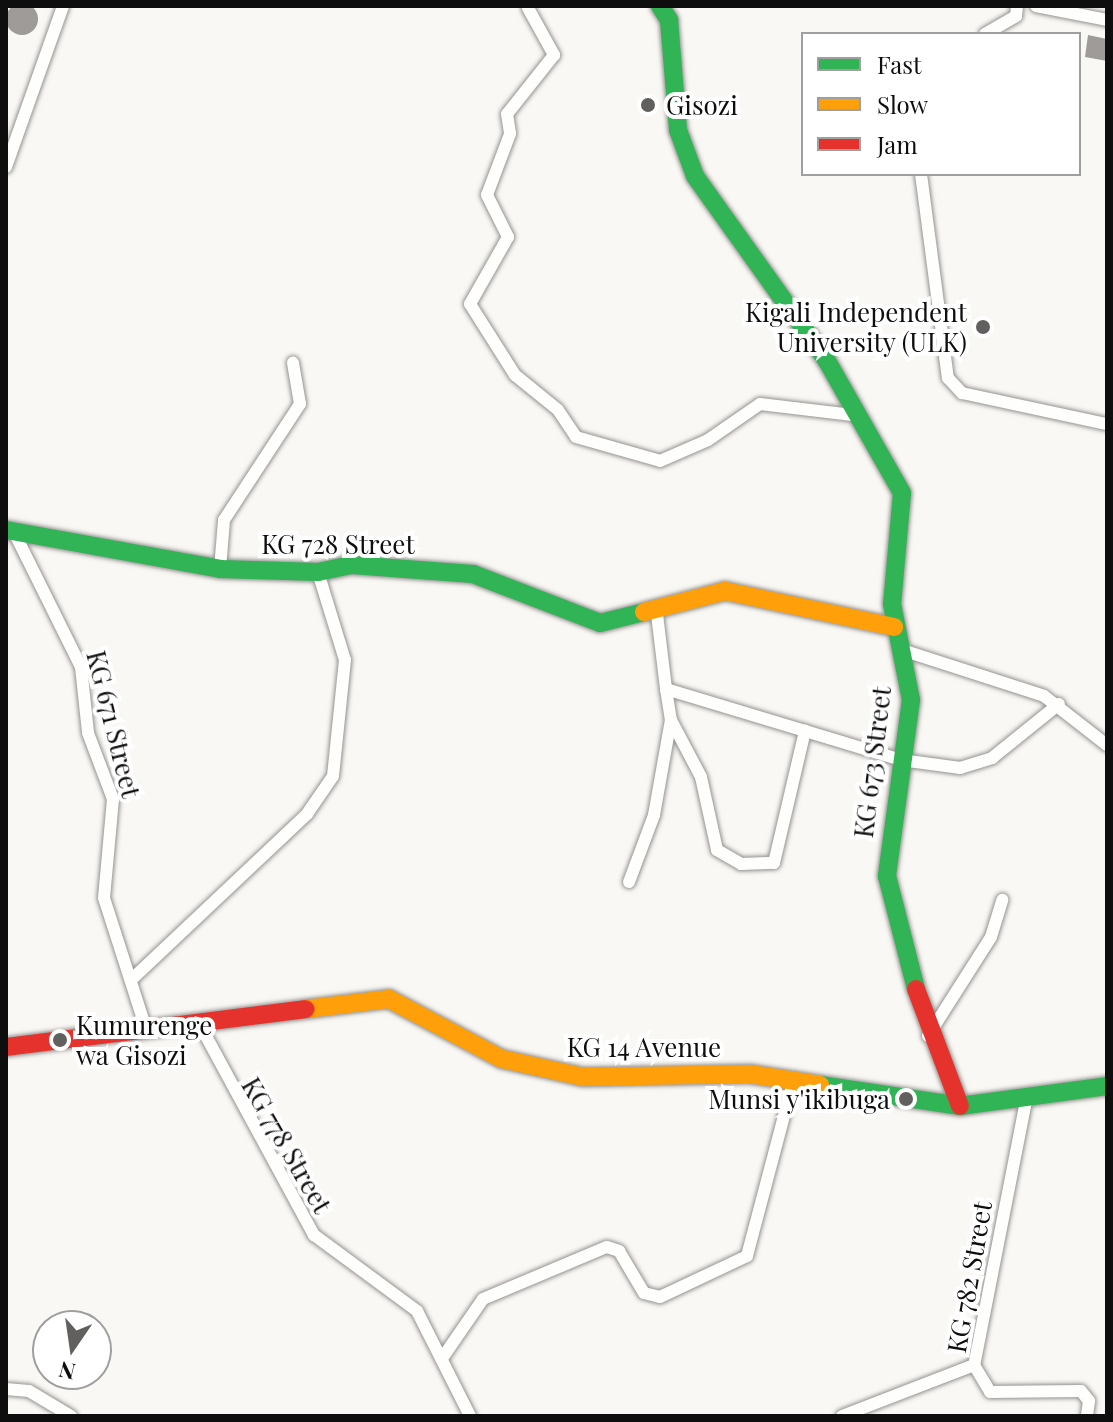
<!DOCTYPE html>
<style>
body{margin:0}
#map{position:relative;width:1113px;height:1422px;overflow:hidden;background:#faf8f4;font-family:"Playfair Display",serif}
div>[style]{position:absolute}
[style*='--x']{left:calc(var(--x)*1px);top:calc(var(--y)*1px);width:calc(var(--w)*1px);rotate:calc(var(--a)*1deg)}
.building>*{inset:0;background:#9e9b99}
.round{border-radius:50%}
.roads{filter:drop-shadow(0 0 2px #949392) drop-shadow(0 0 2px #949392)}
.street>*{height:12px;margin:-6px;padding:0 6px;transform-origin:6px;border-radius:6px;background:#fefefd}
.fast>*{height:18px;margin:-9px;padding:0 9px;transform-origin:9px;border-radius:9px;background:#30b455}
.slow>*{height:18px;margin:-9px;padding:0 9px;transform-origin:9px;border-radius:9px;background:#ff9f0a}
.jam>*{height:18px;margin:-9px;padding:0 9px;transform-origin:9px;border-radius:9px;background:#e5322d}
.dots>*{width:22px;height:22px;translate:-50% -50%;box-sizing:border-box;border:4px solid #fff;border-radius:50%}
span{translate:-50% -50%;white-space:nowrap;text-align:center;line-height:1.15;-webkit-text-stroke:8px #fff;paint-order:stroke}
.poi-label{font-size:26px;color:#0e0e0e}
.left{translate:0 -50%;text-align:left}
.right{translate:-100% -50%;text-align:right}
.street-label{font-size:26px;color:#0e0e0e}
.frame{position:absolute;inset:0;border:8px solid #0e0e0e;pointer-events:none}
.legend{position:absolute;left:801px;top:32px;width:280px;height:144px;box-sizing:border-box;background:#fff;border:2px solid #9f9f9f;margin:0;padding:10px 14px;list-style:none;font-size:24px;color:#0e0e0e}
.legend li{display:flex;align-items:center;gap:16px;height:40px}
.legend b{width:40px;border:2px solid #9f9f9f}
.north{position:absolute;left:32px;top:1310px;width:80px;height:80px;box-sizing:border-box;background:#fff;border:2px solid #9f9f9f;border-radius:50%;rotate:193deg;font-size:22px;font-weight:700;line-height:32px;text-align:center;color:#0e0e0e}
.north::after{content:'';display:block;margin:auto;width:28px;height:36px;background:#61605e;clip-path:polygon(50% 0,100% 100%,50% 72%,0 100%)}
</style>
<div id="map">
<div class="building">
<div class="round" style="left:6px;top:3px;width:32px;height:32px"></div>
<div style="clip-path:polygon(1088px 35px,1107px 39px,1107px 61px,1085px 57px)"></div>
</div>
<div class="roads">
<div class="street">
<div style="--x:1036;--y:6;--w:72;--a:11.2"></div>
<div style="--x:528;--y:8;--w:54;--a:61"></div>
<div style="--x:554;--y:55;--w:75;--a:128.5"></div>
<div style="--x:507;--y:114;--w:20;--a:81"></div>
<div style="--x:510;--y:134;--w:65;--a:110.7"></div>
<div style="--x:487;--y:195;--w:47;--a:63.4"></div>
<div style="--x:508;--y:237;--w:77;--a:119.6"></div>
<div style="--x:470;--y:304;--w:84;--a:57.6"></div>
<div style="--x:515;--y:375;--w:55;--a:39.1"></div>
<div style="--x:558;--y:410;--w:32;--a:56"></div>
<div style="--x:576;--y:437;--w:87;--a:15.9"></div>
<div style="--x:660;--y:461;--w:52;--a:-23.6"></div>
<div style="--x:708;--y:440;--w:63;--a:-34.7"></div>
<div style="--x:760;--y:404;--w:93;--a:6.8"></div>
<div style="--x:985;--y:34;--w:36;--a:-30"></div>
<div style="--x:1016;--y:16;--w:10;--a:-84"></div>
<div style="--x:6;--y:167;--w:171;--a:-70.5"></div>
<div style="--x:921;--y:174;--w:206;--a:82.5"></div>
<div style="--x:948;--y:378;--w:21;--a:47"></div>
<div style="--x:962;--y:393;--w:148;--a:12.1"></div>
<div style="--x:14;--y:532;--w:151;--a:63.6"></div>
<div style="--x:81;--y:667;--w:66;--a:83.9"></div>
<div style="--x:88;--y:733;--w:71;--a:69.3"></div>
<div style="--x:113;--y:799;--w:99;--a:95.2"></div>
<div style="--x:104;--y:898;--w:138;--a:72.2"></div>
<div style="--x:220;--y:569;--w:49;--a:-85.3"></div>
<div style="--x:224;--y:520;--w:139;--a:-56.8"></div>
<div style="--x:300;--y:404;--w:42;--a:-99.7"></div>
<div style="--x:656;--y:606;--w:84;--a:83.1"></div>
<div style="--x:666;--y:689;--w:245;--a:16.8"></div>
<div style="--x:901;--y:760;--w:60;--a:7.7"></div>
<div style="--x:960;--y:768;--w:34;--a:-17"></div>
<div style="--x:992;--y:758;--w:86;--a:-38.9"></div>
<div style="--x:902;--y:650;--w:149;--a:17.9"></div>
<div style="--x:1044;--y:696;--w:80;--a:37.9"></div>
<div style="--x:666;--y:689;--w:31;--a:81"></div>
<div style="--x:671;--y:720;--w:64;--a:62.2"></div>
<div style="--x:701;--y:777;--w:75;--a:77.6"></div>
<div style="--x:717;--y:850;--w:28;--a:30"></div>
<div style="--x:741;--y:864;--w:33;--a:-2"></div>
<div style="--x:774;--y:863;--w:136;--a:-76.8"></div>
<div style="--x:629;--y:882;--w:72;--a:-69.5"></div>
<div style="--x:654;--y:815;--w:97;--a:-79.9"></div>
<div style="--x:131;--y:980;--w:242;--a:-43.3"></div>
<div style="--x:307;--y:814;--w:46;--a:-55.6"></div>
<div style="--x:333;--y:776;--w:117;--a:-84.1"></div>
<div style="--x:345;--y:660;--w:92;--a:-107.1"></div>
<div style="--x:201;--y:1027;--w:237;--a:61.5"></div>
<div style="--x:314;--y:1235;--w:128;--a:36.4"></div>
<div style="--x:417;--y:1311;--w:118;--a:63.2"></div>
<div style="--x:928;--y:1036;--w:117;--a:-57.5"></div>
<div style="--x:991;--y:937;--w:39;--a:-73"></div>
<div style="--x:1027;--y:1096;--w:274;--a:101.1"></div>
<div style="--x:974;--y:1365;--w:31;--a:59"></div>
<div style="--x:990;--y:1392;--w:91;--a:-0.6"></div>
<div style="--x:1081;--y:1391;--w:13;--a:51"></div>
<div style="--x:1089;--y:1401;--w:15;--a:98"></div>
<div style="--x:443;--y:1357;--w:70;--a:-55.4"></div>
<div style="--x:483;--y:1299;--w:134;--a:-22.8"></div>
<div style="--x:607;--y:1247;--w:13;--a:18"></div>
<div style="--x:619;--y:1251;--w:49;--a:59.2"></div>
<div style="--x:644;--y:1293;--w:16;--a:14"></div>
<div style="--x:660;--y:1297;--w:96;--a:-25.2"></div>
<div style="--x:747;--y:1256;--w:184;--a:-75.2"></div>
<div style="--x:6;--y:1389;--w:23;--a:5"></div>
<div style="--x:29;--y:1391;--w:49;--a:30.8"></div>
<div style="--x:842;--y:1416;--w:142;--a:-21.1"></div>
</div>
<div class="fast">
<div style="--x:660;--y:6;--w:17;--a:57"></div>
<div style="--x:669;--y:20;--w:110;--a:85.3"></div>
<div style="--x:678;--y:130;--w:49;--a:69.7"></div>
<div style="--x:695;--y:176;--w:227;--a:54.5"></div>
<div style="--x:827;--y:361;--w:152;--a:60.4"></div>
<div style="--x:902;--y:493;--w:111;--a:95.1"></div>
<div style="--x:892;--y:604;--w:98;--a:78.8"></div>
<div style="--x:911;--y:700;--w:178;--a:97.8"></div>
<div style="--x:887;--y:876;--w:117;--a:75.6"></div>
<div style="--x:6;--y:530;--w:218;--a:10.3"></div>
<div style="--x:220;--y:569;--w:98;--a:1.8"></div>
<div style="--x:318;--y:572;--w:35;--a:-12"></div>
<div style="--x:352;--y:565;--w:121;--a:4.3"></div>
<div style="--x:473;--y:574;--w:136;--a:21.1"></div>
<div style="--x:600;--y:623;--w:45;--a:-14"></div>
<div style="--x:820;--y:1085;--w:142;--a:8.5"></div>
<div style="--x:960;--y:1106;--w:148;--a:-7.7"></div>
</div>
<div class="slow">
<div style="--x:644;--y:612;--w:84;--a:-14.5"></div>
<div style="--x:725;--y:591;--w:173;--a:12"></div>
<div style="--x:306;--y:1009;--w:84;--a:-6.9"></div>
<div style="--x:389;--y:999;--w:128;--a:28"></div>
<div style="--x:502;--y:1059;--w:83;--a:12.5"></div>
<div style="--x:583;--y:1077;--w:167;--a:-1"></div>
<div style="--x:750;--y:1074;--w:71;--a:8.9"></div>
</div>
<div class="jam">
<div style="--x:916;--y:989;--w:125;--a:69.4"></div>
<div style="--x:6;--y:1047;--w:302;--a:-7.2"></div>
</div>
</div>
<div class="dots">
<div style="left:648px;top:105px;background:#61605e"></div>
<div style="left:983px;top:327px;background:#61605e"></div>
<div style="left:60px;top:1040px;background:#61605e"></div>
<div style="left:906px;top:1099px;background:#61605e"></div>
</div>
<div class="poi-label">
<span class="left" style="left:666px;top:105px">Gisozi</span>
<span class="right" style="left:967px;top:327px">Kigali Independent<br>University (ULK)</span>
<span class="left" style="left:76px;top:1040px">Kumurenge<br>wa Gisozi</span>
<span class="right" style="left:890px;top:1099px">Munsi y'ikibuga</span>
</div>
<div class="street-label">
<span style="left:338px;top:544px">KG 728 Street</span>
<span style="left:114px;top:724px;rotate:76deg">KG 671 Street</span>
<span style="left:872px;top:762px;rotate:-83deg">KG 673 Street</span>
<span style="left:644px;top:1047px">KG 14 Avenue</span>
<span style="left:287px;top:1145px;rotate:60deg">KG 778 Street</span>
<span style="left:969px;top:1277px;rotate:-80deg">KG 782 Street</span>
</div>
<div class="frame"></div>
<ul class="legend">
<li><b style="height:10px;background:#30b455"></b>Fast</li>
<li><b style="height:10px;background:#ff9f0a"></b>Slow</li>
<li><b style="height:10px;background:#e5322d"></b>Jam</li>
</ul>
<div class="north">N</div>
</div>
